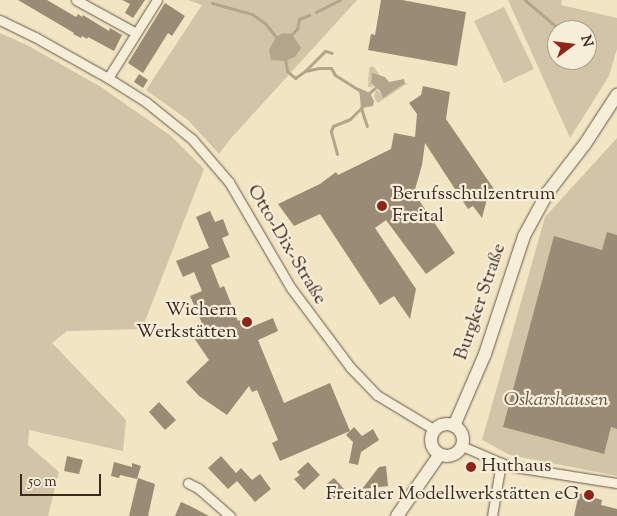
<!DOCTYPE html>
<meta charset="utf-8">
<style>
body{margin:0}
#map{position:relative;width:617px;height:516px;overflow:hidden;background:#f1e5c3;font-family:"Sorts Mill Goudy",serif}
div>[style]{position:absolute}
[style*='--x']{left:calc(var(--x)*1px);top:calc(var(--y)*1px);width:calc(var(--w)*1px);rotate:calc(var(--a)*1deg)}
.green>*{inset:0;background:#d2c5a7}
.water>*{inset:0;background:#b3a58b}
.stream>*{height:3px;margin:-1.5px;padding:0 1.5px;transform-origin:1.5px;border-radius:1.5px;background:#b3a58b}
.building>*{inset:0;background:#9a8b74}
.roads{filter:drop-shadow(0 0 1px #695848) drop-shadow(0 0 1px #695848)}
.minor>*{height:9px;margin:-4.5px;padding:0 4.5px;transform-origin:4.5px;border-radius:4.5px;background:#f6eed8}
.secondary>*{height:12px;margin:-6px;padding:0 6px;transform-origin:6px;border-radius:6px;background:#f6eed8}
.secondary>.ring{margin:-6px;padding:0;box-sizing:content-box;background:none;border:12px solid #f6eed8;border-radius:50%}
.dots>*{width:14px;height:14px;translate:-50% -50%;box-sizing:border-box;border:2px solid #f6eed8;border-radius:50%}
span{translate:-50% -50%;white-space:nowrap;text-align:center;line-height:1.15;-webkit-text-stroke:4.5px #f6eed8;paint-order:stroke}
.poi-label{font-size:19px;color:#3c291f}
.left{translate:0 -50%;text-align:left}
.right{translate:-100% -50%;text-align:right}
.street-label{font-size:19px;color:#3c291f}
.park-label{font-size:19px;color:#625041;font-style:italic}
.north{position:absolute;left:547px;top:20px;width:50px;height:50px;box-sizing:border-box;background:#f6eed8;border:1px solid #ac9f8e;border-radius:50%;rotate:75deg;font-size:14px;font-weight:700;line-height:20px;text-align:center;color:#3c291f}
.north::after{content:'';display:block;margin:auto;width:18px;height:22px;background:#8f2418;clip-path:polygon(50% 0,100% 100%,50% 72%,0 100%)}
.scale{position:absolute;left:20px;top:474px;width:81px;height:22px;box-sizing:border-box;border:2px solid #3c291f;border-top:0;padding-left:6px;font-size:15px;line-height:18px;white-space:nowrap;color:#3c291f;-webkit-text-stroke:4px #f6eed8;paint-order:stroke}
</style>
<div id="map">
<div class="green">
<div style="clip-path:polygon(188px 0,357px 0,232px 137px,219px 154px,188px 120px,146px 90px,202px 5px)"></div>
<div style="clip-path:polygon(evenodd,508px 0,562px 0,561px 5px,617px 18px,617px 49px,609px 76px,570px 138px,508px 0,557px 30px,587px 30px,587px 60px,557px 60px,557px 30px)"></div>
<div style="clip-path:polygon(504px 7px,534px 69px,504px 83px,474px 21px)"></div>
<div style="clip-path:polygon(0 33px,27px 45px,101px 87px,171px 136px,204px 169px,142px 329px,67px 331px,52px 343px,126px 420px,123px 451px,29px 430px,28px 445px,59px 472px,48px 516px,0 516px)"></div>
<div style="clip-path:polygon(373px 66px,381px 77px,372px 74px,371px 83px,374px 87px,368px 87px,369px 68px)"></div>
<div style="clip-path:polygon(405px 83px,408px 83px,378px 103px,376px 101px,374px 96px,377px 89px,383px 97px)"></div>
<div style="clip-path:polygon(617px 138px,617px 476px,510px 455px,482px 440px,545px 217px)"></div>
</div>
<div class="water">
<div style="clip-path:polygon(283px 33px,292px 34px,301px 48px,295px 57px,284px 61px,271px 60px,269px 50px,276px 37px)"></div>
<div style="clip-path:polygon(372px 73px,385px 77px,389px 82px,404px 79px,405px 83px,383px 98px,380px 91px,371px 83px)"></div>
<div style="clip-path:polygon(359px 88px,370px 93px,374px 101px,373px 106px,361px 108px)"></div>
</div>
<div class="stream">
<div style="--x:525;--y:0;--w:46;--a:40.6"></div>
<div style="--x:212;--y:3;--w:41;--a:15.4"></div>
<div style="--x:252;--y:14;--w:16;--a:35"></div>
<div style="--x:265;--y:23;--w:18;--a:52"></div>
<div style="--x:276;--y:37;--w:4;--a:14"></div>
<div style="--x:316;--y:12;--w:27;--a:-27"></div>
<div style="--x:290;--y:36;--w:10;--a:-45"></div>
<div style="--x:297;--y:29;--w:10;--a:-79"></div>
<div style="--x:299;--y:19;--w:11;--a:-22"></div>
<div style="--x:285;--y:58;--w:13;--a:81"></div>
<div style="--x:287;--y:71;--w:11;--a:41"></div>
<div style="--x:295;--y:78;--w:12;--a:-35"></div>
<div style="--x:305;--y:71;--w:14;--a:-12"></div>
<div style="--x:319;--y:68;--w:12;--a:0"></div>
<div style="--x:331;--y:68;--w:8;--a:60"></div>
<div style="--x:335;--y:75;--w:31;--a:32"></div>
<div style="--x:306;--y:70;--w:27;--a:-45"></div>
<div style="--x:325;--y:51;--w:7;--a:16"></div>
<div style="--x:368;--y:94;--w:9;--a:-41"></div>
<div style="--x:361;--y:108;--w:19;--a:72"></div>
<div style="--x:337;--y:154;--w:24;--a:-105"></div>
<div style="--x:331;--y:131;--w:5;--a:-68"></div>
<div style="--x:333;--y:126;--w:18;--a:-22"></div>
<div style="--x:350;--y:119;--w:18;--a:-45"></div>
</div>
<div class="building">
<div style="clip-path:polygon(18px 0,47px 0,76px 17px,78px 14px,82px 17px,83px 15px,109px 31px,110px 28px,122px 35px,114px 51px,88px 37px,87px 39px,82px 36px,81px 38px,73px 34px,74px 33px)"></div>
<div style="clip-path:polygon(122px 0,145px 0,133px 18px,125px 13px,130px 4px)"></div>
<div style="clip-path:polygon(381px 0,402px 0,466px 12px,457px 66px,368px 50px,371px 34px,375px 35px)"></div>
<div style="clip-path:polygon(165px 3px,185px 16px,172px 36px,168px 33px,143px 73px,128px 63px)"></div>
<div style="clip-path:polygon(139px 74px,148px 80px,143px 88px,134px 82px)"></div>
<div style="clip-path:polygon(423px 86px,450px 92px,446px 119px,496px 192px,487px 199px,482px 218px,473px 206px,468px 209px,425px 143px,422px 165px,414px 193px,455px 253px,426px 274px,386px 220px,375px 228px,416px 289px,410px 319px,394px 296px,380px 305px,320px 214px,294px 226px,278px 204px,320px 184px,336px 172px,338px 175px,391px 149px,394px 133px,415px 137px,417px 114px,409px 103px,421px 95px)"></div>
<div style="clip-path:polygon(210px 211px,215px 222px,223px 219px,229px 235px,222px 238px,230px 257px,211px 265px,220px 288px,224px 286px,238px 321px,245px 318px,249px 328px,273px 318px,278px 331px,258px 340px,284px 403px,330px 383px,350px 431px,354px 427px,362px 436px,373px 429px,379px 440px,361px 452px,358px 465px,349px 463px,353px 442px,346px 435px,350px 431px,280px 461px,272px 443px,278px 440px,257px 390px,252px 392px,249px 386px,227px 415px,199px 396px,186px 382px,209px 360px,194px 338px,205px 330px,190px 296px,202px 291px,194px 272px,183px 277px,176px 261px,209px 248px,196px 217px)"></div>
<div style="clip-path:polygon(607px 232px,617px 235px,617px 429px,611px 427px,604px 454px,503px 427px,554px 236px,602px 250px)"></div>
<div style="clip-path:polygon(159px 402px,176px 420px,165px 430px,149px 412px)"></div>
<div style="clip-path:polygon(67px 456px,83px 460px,79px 474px,64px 471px)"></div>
<div style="clip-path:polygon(221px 456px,236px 473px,241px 468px,252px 480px,260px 474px,271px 489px,255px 502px,237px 481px,228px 489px,208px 468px)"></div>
<div style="clip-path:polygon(114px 462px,132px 467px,132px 463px,141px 466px,137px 479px,120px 475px,119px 478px,111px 476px)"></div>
<div style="clip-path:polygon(308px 462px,320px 475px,304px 490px,294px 479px,300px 475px,297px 472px)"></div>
<div style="clip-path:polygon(386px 466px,388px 486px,362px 489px,379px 467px)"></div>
<div style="clip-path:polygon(138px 478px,155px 484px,148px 516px,129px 516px)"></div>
<div style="clip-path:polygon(334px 478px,344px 489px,334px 499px,324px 486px)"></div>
<div style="clip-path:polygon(579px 493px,602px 500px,601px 505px,617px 509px,617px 516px,574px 516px)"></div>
<div style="clip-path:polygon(181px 502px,190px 506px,209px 516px,175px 516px)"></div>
</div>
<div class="roads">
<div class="minor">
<div style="--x:76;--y:0;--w:68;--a:28.8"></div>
<div style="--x:0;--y:20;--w:39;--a:26"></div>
<div style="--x:35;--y:37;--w:84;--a:29.3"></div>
<div style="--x:108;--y:78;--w:45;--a:32.3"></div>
<div style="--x:146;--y:102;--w:59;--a:38.8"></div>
<div style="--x:192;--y:139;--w:57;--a:49.3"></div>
<div style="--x:229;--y:182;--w:123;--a:59.7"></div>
<div style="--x:291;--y:288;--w:99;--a:53.2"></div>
<div style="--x:350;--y:367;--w:39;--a:46"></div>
<div style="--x:377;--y:395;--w:68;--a:31.1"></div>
<div style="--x:108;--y:78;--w:92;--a:-57.9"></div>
<div style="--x:462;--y:446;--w:43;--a:23.6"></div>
<div style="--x:501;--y:463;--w:15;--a:16"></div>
<div style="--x:515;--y:467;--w:103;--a:8.9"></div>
<div style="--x:188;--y:483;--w:11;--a:27"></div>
<div style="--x:198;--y:488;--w:43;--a:41.2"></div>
<div style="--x:492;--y:516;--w:54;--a:-80.4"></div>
</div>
<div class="secondary">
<div class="ring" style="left:431px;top:424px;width:20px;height:20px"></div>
<div style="--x:454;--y:426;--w:78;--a:-66.7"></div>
<div style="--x:485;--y:354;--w:124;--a:-71.7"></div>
<div style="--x:524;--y:236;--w:50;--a:-61.4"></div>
<div style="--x:548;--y:192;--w:61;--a:-52.4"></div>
<div style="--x:585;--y:144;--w:59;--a:-56.9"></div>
<div style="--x:397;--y:516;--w:75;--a:-55.3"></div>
</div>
</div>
<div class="dots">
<div style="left:382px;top:206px;background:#8f2418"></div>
<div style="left:247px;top:322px;background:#8f2418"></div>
<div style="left:471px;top:467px;background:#8f2418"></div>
<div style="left:589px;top:495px;background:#8f2418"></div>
</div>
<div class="poi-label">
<span class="left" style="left:392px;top:206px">Berufsschulzentrum<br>Freital</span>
<span class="right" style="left:237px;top:322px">Wichern<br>Werkstätten</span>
<span class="left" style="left:481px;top:467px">Huthaus</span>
<span class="right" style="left:579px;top:495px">Freitaler Modellwerkstätten eG</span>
</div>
<div class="street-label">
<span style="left:286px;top:245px;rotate:59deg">Otto-Dix-Straße</span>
<span style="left:481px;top:302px;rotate:-71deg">Burgker Straße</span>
</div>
<div class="park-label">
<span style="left:556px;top:401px">Oskarshausen</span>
</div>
<div class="north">N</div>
<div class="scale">50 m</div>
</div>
